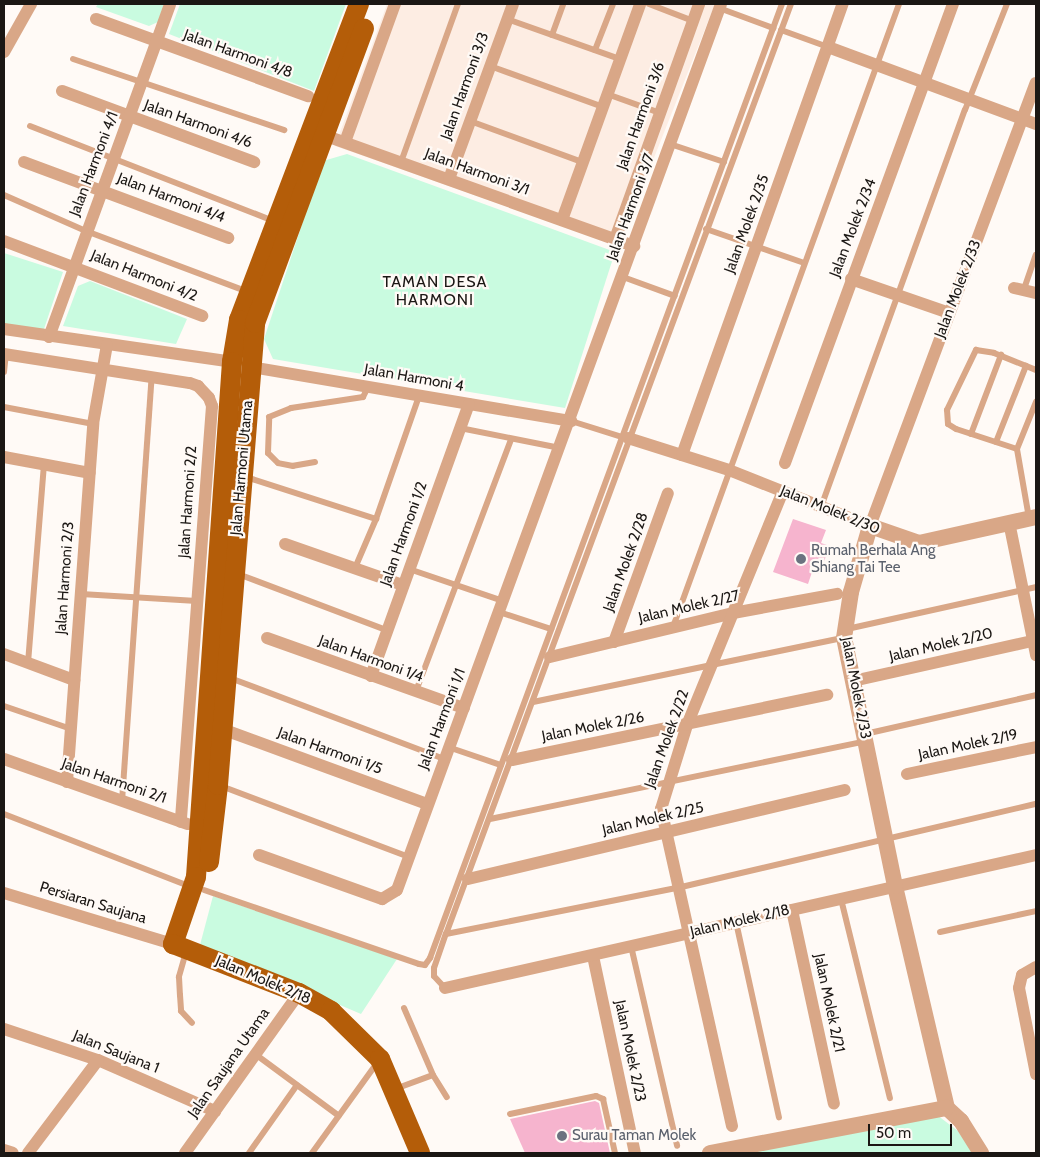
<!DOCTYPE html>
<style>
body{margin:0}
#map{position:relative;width:1040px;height:1157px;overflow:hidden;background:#fffaf6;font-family:Cabin,sans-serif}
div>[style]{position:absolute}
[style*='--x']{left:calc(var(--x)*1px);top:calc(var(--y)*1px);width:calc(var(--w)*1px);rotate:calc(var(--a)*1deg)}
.built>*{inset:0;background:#fdede3}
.green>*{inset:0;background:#c9fbe0}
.building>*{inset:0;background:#f6b4ce}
.service>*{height:6px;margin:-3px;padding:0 3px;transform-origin:3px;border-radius:3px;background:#d9a787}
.minor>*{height:12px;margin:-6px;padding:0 6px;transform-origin:6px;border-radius:6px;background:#d9a787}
.tertiary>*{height:16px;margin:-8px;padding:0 8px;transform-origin:8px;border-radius:8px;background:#d9a787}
.primary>*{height:20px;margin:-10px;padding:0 10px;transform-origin:10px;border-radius:10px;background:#b45d09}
.dots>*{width:14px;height:14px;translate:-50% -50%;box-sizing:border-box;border:2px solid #fffaf6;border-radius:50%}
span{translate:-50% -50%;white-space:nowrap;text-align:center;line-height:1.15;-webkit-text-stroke:4.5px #fffaf6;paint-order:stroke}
.street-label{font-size:15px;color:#1b1714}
.worship-label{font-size:15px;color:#5b616d}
.left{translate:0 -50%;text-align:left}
.neighbourhood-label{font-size:16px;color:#1b1714;letter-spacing:1px}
.frame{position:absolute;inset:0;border:5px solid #1b1714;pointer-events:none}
.scale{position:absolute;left:868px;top:1124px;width:84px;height:22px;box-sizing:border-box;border:2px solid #1b1714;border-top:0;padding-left:6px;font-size:15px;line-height:18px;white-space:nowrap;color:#1b1714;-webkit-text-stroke:4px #fffaf6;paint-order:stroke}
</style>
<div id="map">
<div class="built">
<div style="clip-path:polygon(387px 4px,715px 4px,619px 246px,335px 146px)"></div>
</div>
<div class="green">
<div style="clip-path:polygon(98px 4px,164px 4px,158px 22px,149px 26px,96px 7px)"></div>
<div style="clip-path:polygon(180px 4px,346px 4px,314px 91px,169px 34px)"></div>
<div style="clip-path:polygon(347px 154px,615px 252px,565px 408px,273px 359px,264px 339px,323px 161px)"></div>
<div style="clip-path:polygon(4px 253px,63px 272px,43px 332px,4px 324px)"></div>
<div style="clip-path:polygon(90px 281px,187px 319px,176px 344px,63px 326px,78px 286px)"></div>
<div style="clip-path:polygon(213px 896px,397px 959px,361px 1014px,200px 945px)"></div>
<div style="clip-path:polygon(937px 1115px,958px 1131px,973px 1153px,747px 1153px)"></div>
</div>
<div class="building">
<div style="clip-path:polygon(793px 519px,826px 530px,821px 543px,830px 546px,819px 574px,812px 572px,808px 584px,773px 572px)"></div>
<div style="clip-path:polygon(595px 1101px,599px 1103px,610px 1153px,525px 1153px,510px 1119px)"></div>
</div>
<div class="service">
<div style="--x:649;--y:4;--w:47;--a:21.1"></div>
<div style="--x:719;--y:8;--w:58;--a:20.3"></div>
<div style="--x:507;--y:19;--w:120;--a:19.5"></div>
<div style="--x:781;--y:30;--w:50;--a:19.9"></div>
<div style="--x:552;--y:35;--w:33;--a:-70"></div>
<div style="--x:595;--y:50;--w:49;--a:-68.6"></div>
<div style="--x:73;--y:59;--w:223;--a:18.6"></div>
<div style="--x:490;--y:66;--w:120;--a:19.9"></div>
<div style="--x:607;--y:94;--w:56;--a:19.7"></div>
<div style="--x:470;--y:121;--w:119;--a:20.1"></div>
<div style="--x:30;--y:126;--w:262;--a:21.3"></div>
<div style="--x:670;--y:144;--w:57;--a:18.4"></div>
<div style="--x:401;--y:162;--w:168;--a:-70.2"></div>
<div style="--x:4;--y:195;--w:90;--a:23.7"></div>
<div style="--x:86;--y:231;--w:173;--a:20.6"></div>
<div style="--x:706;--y:229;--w:104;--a:19.1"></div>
<div style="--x:623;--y:277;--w:55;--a:20.1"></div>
<div style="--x:1024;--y:289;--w:36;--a:-71"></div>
<div style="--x:4;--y:372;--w:18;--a:-84"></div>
<div style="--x:4;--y:407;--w:91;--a:10.8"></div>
<div style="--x:571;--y:421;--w:53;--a:17.4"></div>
<div style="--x:460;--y:428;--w:102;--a:11.3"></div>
<div style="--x:971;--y:434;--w:85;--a:-69.2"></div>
<div style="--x:996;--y:442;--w:82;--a:-68.5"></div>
<div style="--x:1017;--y:449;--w:64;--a:-161.8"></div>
<div style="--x:956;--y:429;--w:9;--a:-148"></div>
<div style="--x:948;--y:424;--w:14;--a:-94"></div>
<div style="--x:947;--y:410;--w:67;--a:-64.2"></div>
<div style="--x:976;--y:350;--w:18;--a:9"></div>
<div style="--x:994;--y:353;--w:45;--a:22"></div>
<div style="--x:315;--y:462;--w:22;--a:170"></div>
<div style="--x:293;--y:466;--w:15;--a:-169"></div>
<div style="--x:278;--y:463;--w:14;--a:-135"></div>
<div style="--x:268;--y:453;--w:36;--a:-88"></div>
<div style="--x:269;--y:417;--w:24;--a:-22"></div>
<div style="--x:291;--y:408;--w:73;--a:-8.7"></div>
<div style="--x:363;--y:397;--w:11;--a:-63"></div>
<div style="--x:246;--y:477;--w:137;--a:17.9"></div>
<div style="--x:821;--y:507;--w:422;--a:-70.1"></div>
<div style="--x:965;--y:110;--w:114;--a:-68.4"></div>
<div style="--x:1029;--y:518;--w:70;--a:-99.9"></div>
<div style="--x:1017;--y:449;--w:51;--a:-68"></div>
<div style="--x:355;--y:568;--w:53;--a:-66.8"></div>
<div style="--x:376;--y:519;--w:130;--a:-70.7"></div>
<div style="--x:409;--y:569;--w:99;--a:18.8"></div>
<div style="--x:238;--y:574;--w:158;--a:20.7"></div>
<div style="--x:81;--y:594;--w:116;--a:3.5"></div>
<div style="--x:499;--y:612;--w:55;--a:18.1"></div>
<div style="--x:673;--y:627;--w:663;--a:-70.06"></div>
<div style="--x:847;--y:629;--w:194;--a:-12.5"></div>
<div style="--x:28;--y:663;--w:200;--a:-85.4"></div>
<div style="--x:230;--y:678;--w:229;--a:20.7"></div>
<div style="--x:416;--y:691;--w:269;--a:-69.3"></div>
<div style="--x:533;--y:702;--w:317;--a:-11.7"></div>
<div style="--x:4;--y:706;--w:71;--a:18.9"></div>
<div style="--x:865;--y:734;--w:175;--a:-12.8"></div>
<div style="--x:448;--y:747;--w:56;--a:18.8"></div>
<div style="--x:221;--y:786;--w:201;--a:20.7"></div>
<div style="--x:122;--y:801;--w:426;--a:-86"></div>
<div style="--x:4;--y:814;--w:199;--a:21.3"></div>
<div style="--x:490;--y:819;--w:383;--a:-11.7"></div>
<div style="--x:204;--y:890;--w:227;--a:19"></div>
<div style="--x:419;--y:964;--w:6;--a:9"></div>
<div style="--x:425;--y:965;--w:9;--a:-54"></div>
<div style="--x:430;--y:958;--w:1017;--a:-69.75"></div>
<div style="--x:841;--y:899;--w:205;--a:76.2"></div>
<div style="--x:736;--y:922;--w:200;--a:77.6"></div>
<div style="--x:940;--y:932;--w:98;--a:-12.3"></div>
<div style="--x:446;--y:934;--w:236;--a:-11.3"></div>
<div style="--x:677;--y:888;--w:369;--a:-13.2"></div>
<div style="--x:631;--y:946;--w:205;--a:77"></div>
<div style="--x:186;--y:952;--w:26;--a:106"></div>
<div style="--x:179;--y:977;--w:18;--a:87"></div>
<div style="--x:180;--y:995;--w:16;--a:86"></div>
<div style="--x:181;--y:1011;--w:16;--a:47"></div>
<div style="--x:445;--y:988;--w:16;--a:-133"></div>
<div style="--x:434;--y:976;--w:8;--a:-90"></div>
<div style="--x:434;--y:968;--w:36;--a:-71"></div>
<div style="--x:446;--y:934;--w:992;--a:-69.65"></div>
<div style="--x:404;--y:1008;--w:73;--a:66.6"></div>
<div style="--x:255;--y:1054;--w:104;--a:36.4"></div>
<div style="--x:395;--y:1089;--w:40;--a:-20.2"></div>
<div style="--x:433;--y:1075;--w:26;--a:58"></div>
<div style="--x:510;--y:1114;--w:88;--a:-11.8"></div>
<div style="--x:596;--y:1096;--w:8;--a:23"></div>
<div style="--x:603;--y:1099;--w:55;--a:77.5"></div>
<div style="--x:249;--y:1153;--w:83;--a:-54.8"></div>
<div style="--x:312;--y:1153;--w:111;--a:-54.2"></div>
</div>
<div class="minor">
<div style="--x:96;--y:19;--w:226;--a:20"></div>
<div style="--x:828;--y:47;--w:222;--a:20.3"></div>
<div style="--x:4;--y:52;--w:55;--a:-60.6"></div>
<div style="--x:62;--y:91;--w:205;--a:20.3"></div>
<div style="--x:318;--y:133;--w:336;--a:19.7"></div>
<div style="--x:345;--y:142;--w:147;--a:-70.1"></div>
<div style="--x:24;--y:162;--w:218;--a:20.4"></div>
<div style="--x:449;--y:179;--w:186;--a:-69.9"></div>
<div style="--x:562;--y:220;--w:230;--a:-70.1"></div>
<div style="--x:615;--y:239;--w:250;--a:-70.3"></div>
<div style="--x:4;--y:241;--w:212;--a:20.7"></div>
<div style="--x:851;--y:279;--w:104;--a:19.1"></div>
<div style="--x:1014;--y:288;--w:23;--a:13"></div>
<div style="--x:4;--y:329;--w:230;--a:8.2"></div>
<div style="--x:49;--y:337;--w:354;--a:-70"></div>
<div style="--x:4;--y:354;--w:188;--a:8.9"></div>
<div style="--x:190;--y:383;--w:9;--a:21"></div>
<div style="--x:198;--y:386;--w:16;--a:47"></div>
<div style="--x:209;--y:398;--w:9;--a:69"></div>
<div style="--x:212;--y:406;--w:417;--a:94.3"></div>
<div style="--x:251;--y:367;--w:325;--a:9.6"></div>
<div style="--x:628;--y:438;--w:106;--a:17.6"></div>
<div style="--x:729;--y:470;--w:152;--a:21.7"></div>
<div style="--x:870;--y:526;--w:473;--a:-69.5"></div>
<div style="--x:682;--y:455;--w:479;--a:-70.4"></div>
<div style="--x:4;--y:457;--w:87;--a:10.5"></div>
<div style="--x:785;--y:463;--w:489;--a:-69.9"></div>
<div style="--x:1009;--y:522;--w:136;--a:78.5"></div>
<div style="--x:285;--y:544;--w:125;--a:19.2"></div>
<div style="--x:267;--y:638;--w:209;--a:19.6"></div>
<div style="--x:614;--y:642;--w:158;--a:-70.1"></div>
<div style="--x:4;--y:654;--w:75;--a:20.4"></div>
<div style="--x:550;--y:657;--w:188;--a:-13.5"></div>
<div style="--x:733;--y:613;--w:106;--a:-10.4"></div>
<div style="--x:371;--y:676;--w:289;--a:-70.2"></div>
<div style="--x:853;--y:681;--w:188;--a:-12.6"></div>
<div style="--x:222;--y:729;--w:218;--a:20.1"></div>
<div style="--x:4;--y:759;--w:195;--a:19.5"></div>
<div style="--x:512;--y:760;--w:322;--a:-11.7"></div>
<div style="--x:907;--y:774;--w:132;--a:-11.8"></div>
<div style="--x:67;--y:782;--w:359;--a:-85.8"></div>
<div style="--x:93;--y:424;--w:80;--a:-80"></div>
<div style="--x:259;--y:855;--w:131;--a:19.7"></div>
<div style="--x:382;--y:899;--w:17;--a:-31"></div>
<div style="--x:397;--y:890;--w:943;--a:-69.91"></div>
<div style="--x:468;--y:879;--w:387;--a:-13.3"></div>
<div style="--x:4;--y:893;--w:177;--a:16.8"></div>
<div style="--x:792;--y:910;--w:198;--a:77.8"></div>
<div style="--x:593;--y:956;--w:201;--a:78"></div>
<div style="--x:1036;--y:967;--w:16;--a:150"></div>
<div style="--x:1022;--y:975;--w:13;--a:103"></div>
<div style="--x:1019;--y:988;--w:88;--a:78.8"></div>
<div style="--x:445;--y:988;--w:606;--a:-12.68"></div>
<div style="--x:4;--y:1029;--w:99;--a:18.3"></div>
<div style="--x:98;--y:1060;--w:128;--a:23.6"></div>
<div style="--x:732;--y:1126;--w:325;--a:-102.6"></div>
<div style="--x:661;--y:809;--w:88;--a:-72.8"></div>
<div style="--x:687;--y:725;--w:253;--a:-67.7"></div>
<div style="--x:4;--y:1150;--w:9;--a:18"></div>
<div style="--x:28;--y:1153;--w:116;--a:-53"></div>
<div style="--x:185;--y:1153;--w:196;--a:-54.5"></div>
</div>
<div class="tertiary">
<div style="--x:947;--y:1108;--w:228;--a:-103.2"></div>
<div style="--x:895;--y:886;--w:253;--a:-101.6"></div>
<div style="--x:844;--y:638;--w:47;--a:-81.3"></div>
<div style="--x:851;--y:592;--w:69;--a:-73.9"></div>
<div style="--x:870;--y:526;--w:52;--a:19.1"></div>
<div style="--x:919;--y:543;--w:120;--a:-12.5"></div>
<div style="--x:947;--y:1108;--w:19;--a:43"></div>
<div style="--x:961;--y:1121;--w:38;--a:58"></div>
<div style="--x:710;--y:1153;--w:241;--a:-10.8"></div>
</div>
<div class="primary">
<div style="--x:359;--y:4;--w:338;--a:110.8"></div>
<div style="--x:239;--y:320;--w:43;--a:99.5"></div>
<div style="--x:232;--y:362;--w:516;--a:94"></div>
<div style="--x:196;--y:877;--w:71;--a:108.9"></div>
<div style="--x:173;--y:944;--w:135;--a:21.3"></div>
<div style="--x:299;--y:993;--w:37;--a:29"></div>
<div style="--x:331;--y:1011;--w:69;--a:44.4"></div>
<div style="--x:380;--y:1059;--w:102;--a:66.9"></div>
<div style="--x:209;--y:862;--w:78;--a:-83.3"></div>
<div style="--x:218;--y:785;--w:463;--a:-85.4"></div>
<div style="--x:255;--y:323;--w:314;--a:-69.7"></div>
</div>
<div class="dots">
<div style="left:801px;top:559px;background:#6b7280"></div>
<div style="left:562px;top:1136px;background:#6b7280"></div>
</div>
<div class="street-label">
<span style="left:238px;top:54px;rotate:20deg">Jalan Harmoni 4/8</span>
<span style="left:465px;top:86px;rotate:-70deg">Jalan Harmoni 3/3</span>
<span style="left:641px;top:116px;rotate:-70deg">Jalan Harmoni 3/6</span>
<span style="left:198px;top:124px;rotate:20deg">Jalan Harmoni 4/6</span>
<span style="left:94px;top:164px;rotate:-69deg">Jalan Harmoni 4/1</span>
<span style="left:477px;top:172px;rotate:20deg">Jalan Harmoni 3/1</span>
<span style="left:171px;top:198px;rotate:21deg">Jalan Harmoni 4/4</span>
<span style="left:631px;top:207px;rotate:-70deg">Jalan Harmoni 3/7</span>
<span style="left:747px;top:224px;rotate:-70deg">Jalan Molek 2/35</span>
<span style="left:853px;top:228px;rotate:-69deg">Jalan Molek 2/34</span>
<span style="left:144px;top:276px;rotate:22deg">Jalan Harmoni 4/2</span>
<span style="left:958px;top:289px;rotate:-69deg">Jalan Molek 2/33</span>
<span style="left:414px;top:378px;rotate:10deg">Jalan Harmoni 4</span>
<span style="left:242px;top:468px;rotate:-85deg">Jalan Harmoni Utama</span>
<span style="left:188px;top:502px;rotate:-86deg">Jalan Harmoni 2/2</span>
<span style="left:830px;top:510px;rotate:22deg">Jalan Molek 2/30</span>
<span style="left:404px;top:534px;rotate:-70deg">Jalan Harmoni 1/2</span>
<span style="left:626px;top:562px;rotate:-70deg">Jalan Molek 2/28</span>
<span style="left:65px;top:578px;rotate:-86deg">Jalan Harmoni 2/3</span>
<span style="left:689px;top:607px;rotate:-13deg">Jalan Molek 2/27</span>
<span style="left:941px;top:645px;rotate:-13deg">Jalan Molek 2/20</span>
<span style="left:371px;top:659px;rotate:20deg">Jalan Harmoni 1/4</span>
<span style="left:856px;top:688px;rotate:79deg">Jalan Molek 2/33</span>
<span style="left:442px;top:719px;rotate:-69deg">Jalan Harmoni 1/1</span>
<span style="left:593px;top:727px;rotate:-11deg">Jalan Molek 2/26</span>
<span style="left:667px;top:739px;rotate:-70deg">Jalan Molek 2/22</span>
<span style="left:968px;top:745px;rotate:-12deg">Jalan Molek 2/19</span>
<span style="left:330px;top:751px;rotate:20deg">Jalan Harmoni 1/5</span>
<span style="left:114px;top:781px;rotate:19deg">Jalan Harmoni 2/1</span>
<span style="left:653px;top:819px;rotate:-13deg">Jalan Molek 2/25</span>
<span style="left:93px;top:903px;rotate:17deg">Persiaran Saujana</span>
<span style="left:740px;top:921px;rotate:-13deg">Jalan Molek 2/18</span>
<span style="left:263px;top:980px;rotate:23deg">Jalan Molek 2/18</span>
<span style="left:829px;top:1003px;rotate:78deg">Jalan Molek 2/21</span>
<span style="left:630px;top:1051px;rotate:78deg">Jalan Molek 2/23</span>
<span style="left:116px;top:1052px;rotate:22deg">Jalan Saujana 1</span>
<span style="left:229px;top:1063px;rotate:-55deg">Jalan Saujana Utama</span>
</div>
<div class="worship-label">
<span class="left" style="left:811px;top:559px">Rumah Berhala Ang<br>Shiang Tai Tee</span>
<span class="left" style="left:572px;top:1136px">Surau Taman Molek</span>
</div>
<div class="neighbourhood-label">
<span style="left:435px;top:291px">TAMAN DESA<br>HARMONI</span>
</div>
<div class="frame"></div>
<div class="scale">50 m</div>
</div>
